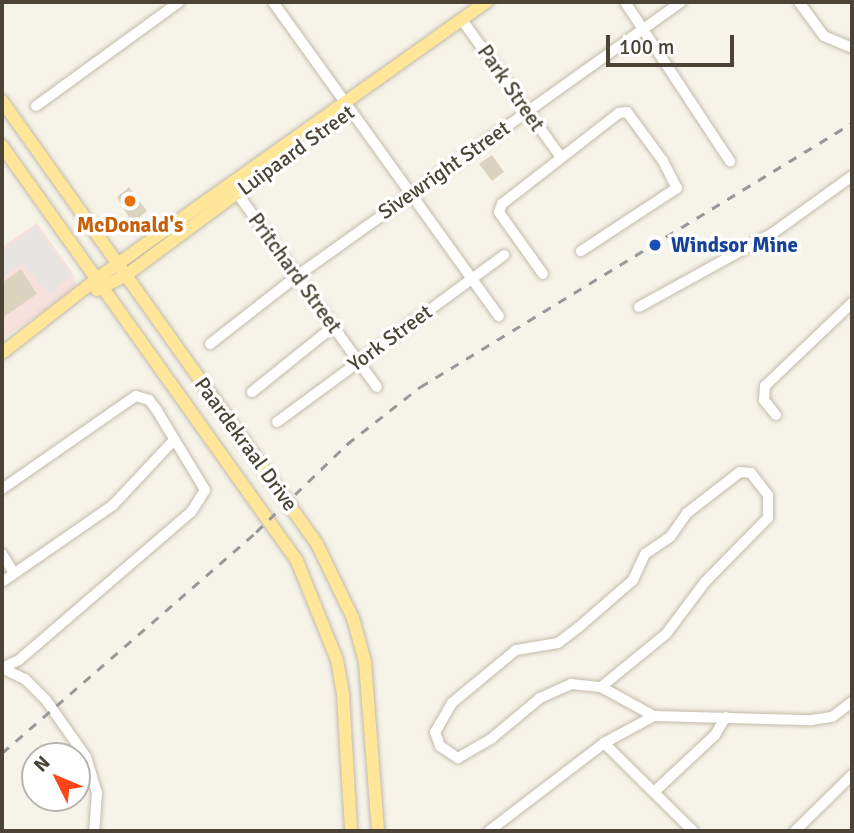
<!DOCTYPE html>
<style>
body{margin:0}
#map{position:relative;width:854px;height:833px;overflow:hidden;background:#f6f3e9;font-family:Signika,sans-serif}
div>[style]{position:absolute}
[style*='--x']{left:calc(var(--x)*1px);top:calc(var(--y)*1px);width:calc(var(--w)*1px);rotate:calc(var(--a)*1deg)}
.medical>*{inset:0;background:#f7e1dc}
.parking>*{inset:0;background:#e7e5e1}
.building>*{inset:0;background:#dcd2c0}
.roads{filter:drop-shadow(0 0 2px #c3bbaa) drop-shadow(0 0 2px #c3bbaa)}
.minor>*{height:10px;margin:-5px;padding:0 5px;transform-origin:5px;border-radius:5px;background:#fff}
.major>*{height:12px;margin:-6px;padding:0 6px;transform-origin:6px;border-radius:6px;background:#ffe699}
.rail>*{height:2.5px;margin-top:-1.25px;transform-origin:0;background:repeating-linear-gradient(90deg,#989898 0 9px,transparent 0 18px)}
.dots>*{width:19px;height:19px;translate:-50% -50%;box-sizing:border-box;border:4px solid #fff;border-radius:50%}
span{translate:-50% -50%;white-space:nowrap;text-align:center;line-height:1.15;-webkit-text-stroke:7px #fff;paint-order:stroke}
.street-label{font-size:21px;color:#4b4436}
.food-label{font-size:21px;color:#c56008;font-weight:700}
.transit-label{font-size:21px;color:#164399;font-weight:700}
.left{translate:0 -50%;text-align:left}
.frame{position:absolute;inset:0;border:4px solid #4b4436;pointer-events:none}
.north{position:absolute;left:21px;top:742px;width:70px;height:70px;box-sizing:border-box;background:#fff;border:2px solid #b7b4af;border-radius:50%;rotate:313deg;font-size:19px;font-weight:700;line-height:28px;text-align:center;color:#4b4436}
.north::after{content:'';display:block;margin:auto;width:24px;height:32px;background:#ff4417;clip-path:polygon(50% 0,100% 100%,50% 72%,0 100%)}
.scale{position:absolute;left:606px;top:35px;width:128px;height:32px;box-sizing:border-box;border:4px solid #4b4436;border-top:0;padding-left:9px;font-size:21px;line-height:24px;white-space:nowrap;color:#4b4436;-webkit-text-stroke:5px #fff;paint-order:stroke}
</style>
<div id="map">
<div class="medical">
<div style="clip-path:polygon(37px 223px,74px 275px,76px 289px,2px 339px,2px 247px)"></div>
</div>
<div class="parking">
<div style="clip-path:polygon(36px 226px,70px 275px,51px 295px,22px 263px,2px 278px,2px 252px)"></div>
</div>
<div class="building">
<div style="clip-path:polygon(492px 155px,504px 172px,492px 181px,479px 164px)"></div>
<div style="clip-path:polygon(129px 187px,147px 211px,132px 223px,117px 197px)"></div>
<div style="clip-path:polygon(21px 269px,37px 294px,2px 318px,2px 283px)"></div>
</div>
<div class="roads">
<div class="minor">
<div style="--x:273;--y:2;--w:387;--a:54.3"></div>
<div style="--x:625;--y:2;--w:191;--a:56.6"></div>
<div style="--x:799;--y:2;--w:42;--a:53.7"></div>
<div style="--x:824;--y:36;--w:30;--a:23"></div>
<div style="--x:462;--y:20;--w:168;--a:54.2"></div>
<div style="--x:36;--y:106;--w:177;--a:-36"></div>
<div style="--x:237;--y:193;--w:239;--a:54.2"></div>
<div style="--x:543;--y:274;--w:76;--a:-125.4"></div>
<div style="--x:499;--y:212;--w:9;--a:-69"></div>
<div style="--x:502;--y:204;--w:148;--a:-37.9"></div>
<div style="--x:619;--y:113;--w:8;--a:-7"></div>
<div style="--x:627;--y:112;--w:61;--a:53.7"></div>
<div style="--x:663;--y:161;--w:30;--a:63"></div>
<div style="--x:677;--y:188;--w:115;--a:146.7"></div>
<div style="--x:639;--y:307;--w:153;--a:-28.9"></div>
<div style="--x:773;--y:233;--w:97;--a:-35.8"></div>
<div style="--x:210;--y:344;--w:110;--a:-38"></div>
<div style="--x:297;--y:276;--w:472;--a:-35.5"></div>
<div style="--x:252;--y:392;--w:105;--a:-38.8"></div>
<div style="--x:776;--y:415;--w:19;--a:-129"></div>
<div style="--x:764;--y:400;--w:14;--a:-86"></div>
<div style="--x:765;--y:386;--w:120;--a:-43.7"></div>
<div style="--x:277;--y:422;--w:282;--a:-36.3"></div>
<div style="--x:2;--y:489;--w:163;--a:-34.8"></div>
<div style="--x:136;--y:396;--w:14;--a:17"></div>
<div style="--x:149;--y:400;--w:11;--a:52"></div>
<div style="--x:156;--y:409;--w:95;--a:58.8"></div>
<div style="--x:205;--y:490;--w:26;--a:122"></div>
<div style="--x:191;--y:512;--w:227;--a:139.3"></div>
<div style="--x:19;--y:660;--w:19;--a:155"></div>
<div style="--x:2;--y:554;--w:22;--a:58"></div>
<div style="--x:2;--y:582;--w:135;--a:-34.7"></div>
<div style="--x:113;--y:505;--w:88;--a:-46.8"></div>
<div style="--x:2;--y:668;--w:25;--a:26"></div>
<div style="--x:25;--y:679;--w:30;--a:45"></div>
<div style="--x:46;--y:700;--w:70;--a:54.9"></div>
<div style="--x:86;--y:757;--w:37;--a:73"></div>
<div style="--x:97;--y:792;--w:39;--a:94"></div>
<div style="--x:601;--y:687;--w:84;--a:-39.2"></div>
<div style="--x:666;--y:634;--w:65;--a:-53.1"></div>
<div style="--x:705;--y:582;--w:90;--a:-45.5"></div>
<div style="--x:768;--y:518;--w:23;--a:-90"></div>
<div style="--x:768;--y:495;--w:28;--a:-128"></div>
<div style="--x:751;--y:473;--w:11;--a:-175"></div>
<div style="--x:740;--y:472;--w:67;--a:142.3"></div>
<div style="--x:687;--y:513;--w:29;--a:125"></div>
<div style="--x:670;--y:537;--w:30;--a:146"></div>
<div style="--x:645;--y:554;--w:29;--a:115"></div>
<div style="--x:633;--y:580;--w:72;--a:139"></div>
<div style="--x:579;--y:627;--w:26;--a:143"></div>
<div style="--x:558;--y:643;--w:43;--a:170.5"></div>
<div style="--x:516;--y:650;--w:83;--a:140.4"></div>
<div style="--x:452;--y:703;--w:34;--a:120"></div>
<div style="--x:435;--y:732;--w:15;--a:70"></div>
<div style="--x:440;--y:746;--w:22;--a:34"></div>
<div style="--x:458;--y:758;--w:39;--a:-30"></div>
<div style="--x:492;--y:738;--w:62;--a:-39.8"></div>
<div style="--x:540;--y:698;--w:34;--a:-24"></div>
<div style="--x:571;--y:684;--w:30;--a:6"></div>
<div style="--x:601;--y:687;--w:60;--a:28.7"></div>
<div style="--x:604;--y:743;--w:125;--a:44.7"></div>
<div style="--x:654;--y:792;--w:83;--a:-43.1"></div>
<div style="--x:715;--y:735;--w:21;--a:-59"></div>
<div style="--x:489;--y:831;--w:145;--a:-37.4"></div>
<div style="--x:604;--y:743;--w:57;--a:-28.4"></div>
<div style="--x:654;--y:716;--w:158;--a:1.5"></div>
<div style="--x:812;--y:720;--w:20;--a:-9"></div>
<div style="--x:832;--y:717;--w:25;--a:-37"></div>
<div style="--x:795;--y:831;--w:80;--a:-44.5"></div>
</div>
<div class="major">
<div style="--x:2;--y:101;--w:544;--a:54.58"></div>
<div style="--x:317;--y:544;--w:82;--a:64.1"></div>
<div style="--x:353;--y:618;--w:46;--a:74.7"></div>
<div style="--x:365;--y:662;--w:169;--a:85.6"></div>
<div style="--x:2;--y:146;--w:509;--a:54.59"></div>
<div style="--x:297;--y:561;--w:107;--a:68"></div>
<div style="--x:337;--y:660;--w:36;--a:80"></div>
<div style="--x:343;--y:695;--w:136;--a:86.6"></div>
<div style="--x:97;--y:290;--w:31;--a:-27"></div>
<div style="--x:125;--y:276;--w:184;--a:-36.6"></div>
<div style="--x:2;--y:353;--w:122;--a:-38"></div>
<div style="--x:98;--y:278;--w:477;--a:-35.4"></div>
</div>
</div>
<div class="rail">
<div style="--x:2;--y:753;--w:337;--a:-41"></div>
<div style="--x:256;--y:532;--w:127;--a:-44"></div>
<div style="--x:347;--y:444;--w:93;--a:-38"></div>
<div style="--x:420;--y:387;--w:506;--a:-31.43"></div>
</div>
<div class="dots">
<div style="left:130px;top:201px;background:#e8710a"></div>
<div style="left:655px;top:245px;background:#1a4fb4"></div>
</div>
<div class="street-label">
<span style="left:511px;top:88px;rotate:55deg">Park Street</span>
<span style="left:296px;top:150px;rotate:-36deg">Luipaard Street</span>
<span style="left:444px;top:170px;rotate:-35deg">Sivewright Street</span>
<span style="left:295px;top:273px;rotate:54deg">Pritchard Street</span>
<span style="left:390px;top:338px;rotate:-36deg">York Street</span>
<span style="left:246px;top:444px;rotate:54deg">Paardekraal Drive</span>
</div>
<div class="food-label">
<span style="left:130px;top:225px">McDonald's</span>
</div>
<div class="transit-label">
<span class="left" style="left:671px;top:245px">Windsor Mine</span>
</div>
<div class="frame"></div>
<div class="north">N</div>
<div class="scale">100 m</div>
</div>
